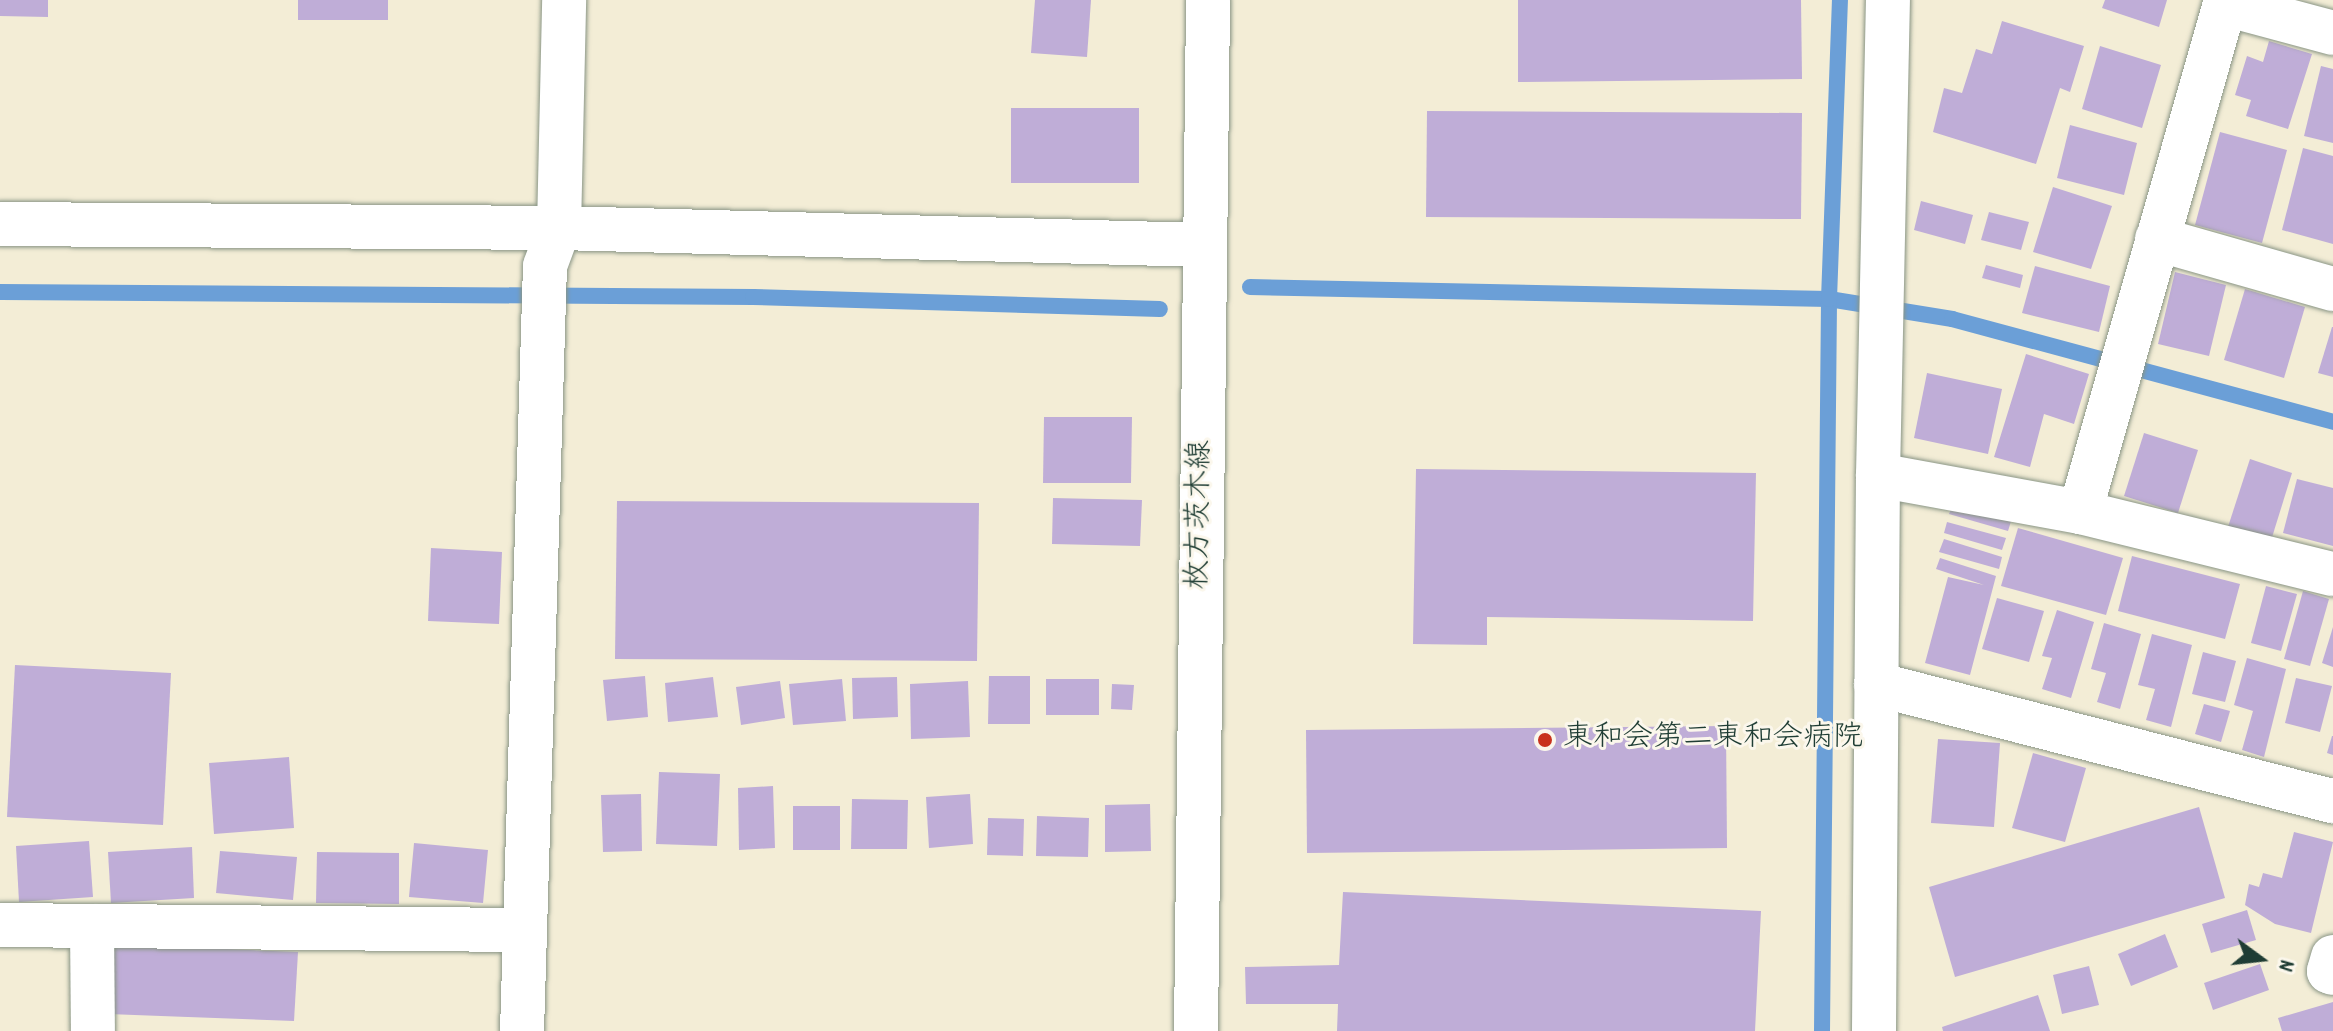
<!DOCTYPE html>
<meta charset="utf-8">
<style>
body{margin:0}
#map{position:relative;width:2333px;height:1031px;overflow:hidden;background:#f3edd6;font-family:Dekko,"Klee One",sans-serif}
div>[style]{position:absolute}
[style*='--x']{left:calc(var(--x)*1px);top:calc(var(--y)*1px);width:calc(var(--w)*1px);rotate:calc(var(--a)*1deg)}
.stream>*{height:16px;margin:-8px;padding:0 8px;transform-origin:8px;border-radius:8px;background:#6b9fd7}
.building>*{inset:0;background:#bfadd7}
.roads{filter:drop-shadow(0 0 2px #899585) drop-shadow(0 0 2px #899585)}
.minor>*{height:44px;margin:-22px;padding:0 22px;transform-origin:22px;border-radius:22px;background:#fff}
.secondary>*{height:44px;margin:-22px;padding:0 22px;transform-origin:22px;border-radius:22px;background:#fff}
.dots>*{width:22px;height:22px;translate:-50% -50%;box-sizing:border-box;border:4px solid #fbf7ec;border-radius:50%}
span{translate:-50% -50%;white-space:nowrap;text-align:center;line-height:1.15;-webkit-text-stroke:6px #fbf7ec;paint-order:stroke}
.street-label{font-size:30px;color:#1f3d34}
.poi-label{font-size:30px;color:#1f3d34}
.left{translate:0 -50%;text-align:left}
.north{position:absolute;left:2221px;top:919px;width:80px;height:80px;-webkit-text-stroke:6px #fbf7ec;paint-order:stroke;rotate:105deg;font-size:22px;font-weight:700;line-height:32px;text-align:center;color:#1f3d34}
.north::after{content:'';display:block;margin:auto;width:28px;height:36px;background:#1f3d34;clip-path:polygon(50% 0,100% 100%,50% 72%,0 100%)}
</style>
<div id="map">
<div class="stream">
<div style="--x:1250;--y:287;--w:579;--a:1.19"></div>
<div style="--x:1829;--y:299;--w:125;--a:9.2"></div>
<div style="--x:1952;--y:319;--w:395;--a:15.1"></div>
<div style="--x:0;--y:292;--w:753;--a:0.38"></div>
<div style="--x:753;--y:297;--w:407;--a:1.7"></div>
<div style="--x:1822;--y:1031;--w:732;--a:-89.45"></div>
<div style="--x:1829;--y:299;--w:299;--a:-87.9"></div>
</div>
<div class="building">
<div style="clip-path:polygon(0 0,48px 0,48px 17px,0 16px)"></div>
<div style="clip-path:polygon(298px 0,388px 0,388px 20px,298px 20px)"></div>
<div style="clip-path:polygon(1035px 0,1091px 0,1087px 57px,1031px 53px)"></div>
<div style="clip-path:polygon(1518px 0,1801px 0,1802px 79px,1518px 82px)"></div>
<div style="clip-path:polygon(2105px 0,2167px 0,2159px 27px,2102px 8px)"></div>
<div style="clip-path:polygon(2002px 21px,2084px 46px,2070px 92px,2060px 88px,2036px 164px,1933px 132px,1944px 88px,1962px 93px,1976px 49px,1992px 54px)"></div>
<div style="clip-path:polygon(2269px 41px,2312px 54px,2288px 129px,2246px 116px,2251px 100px,2235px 95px,2247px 56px,2263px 62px)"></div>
<div style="clip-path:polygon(2100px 46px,2161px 65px,2142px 128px,2082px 109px)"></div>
<div style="clip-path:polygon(2321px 66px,2333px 69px,2333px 143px,2304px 136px)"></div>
<div style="clip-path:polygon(1011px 108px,1139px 108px,1139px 183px,1011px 183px)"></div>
<div style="clip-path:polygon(1427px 111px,1802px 113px,1801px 219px,1426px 217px)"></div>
<div style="clip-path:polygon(2070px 125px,2137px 143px,2124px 195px,2057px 178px)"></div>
<div style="clip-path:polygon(2220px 132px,2287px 150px,2262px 243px,2195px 225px)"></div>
<div style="clip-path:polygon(2303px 148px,2333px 156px,2333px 244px,2282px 230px)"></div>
<div style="clip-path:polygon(2053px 187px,2112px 206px,2091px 269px,2033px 252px)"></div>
<div style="clip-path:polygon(1921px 201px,1973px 215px,1965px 244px,1914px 230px)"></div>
<div style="clip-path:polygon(1989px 212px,2029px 222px,2021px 250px,1981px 240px)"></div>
<div style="clip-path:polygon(1986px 265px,2023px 275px,2020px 288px,1982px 278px)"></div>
<div style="clip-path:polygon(2035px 266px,2110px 286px,2099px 332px,2022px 313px)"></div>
<div style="clip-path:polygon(2175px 272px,2226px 285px,2209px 356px,2158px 344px)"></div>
<div style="clip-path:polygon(2245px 289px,2305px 307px,2284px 378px,2224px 360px)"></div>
<div style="clip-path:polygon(2332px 327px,2333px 327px,2333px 377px,2318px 373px)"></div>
<div style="clip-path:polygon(2026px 354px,2089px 374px,2074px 424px,2044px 414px,2030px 467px,1994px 457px)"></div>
<div style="clip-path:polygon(1927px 373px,2002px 389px,1988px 454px,1914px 438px)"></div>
<div style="clip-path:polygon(1044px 417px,1132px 417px,1131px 483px,1043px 483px)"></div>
<div style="clip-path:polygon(2144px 433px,2198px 450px,2178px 513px,2124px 496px)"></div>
<div style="clip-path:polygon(2250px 459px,2292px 473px,2269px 547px,2226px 533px)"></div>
<div style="clip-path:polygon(1416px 469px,1756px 473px,1753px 621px,1487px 617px,1487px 645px,1413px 644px)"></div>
<div style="clip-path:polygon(2297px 479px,2333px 488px,2333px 546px,2283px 533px)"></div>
<div style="clip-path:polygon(1053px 498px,1142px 500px,1140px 546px,1052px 544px)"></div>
<div style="clip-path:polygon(617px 501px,979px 503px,977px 661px,615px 659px)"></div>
<div style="clip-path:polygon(1954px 502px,2012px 518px,2008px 531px,1949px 514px)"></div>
<div style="clip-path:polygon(1947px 522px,2006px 538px,2002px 550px,1944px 533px)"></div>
<div style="clip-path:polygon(2018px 528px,2123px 558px,2106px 615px,2001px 586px)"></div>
<div style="clip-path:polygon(1944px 539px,2002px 557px,1999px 569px,1939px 552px)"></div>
<div style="clip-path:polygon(431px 548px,502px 552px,499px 624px,428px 621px)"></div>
<div style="clip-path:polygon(2132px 556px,2240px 584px,2225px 639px,2118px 611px)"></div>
<div style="clip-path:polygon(1940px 558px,1996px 576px,1970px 675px,1925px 663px,1948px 577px,1984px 585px,1936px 569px)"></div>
<div style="clip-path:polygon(2266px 586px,2297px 594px,2281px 651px,2251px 643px)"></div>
<div style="clip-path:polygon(2303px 591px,2329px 599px,2310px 666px,2284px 659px)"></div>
<div style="clip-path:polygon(1997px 598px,2044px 611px,2029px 662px,1982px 649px)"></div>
<div style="clip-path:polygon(2057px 610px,2094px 622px,2071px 698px,2042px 689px,2052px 658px,2042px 656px)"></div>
<div style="clip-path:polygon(2104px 623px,2141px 634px,2120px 709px,2097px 702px,2106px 673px,2091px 669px)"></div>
<div style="clip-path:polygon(2333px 627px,2333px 667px,2322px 663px)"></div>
<div style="clip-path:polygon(2152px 634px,2192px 645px,2171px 727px,2146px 720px,2155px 689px,2138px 685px)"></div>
<div style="clip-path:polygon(2203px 652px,2236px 661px,2225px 702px,2192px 694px)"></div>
<div style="clip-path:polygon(2247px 658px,2286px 669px,2264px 757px,2242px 750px,2253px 711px,2234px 705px)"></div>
<div style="clip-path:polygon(15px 665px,171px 673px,163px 825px,7px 817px)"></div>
<div style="clip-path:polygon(645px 676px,648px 717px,607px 721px,603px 680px)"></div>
<div style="clip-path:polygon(989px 676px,1030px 676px,1030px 724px,988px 724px)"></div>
<div style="clip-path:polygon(713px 677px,718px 717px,668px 722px,665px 683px)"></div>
<div style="clip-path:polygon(897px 677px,898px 717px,853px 719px,852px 678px)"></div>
<div style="clip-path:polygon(2296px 678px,2332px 686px,2320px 732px,2285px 723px)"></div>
<div style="clip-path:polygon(842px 679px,846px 721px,793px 725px,789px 684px)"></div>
<div style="clip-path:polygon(1046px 679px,1099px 679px,1099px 715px,1046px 715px)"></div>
<div style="clip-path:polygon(780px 681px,785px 718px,741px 725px,736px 687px)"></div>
<div style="clip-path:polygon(968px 681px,970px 737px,911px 739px,910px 684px)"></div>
<div style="clip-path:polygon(1112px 684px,1134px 685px,1132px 710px,1111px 709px)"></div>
<div style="clip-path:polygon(2204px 704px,2230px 711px,2221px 742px,2195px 734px)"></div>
<div style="clip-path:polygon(1726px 726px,1727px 848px,1307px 853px,1306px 730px)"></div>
<div style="clip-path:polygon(2332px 736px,2333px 736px,2333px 755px,2327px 753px)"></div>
<div style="clip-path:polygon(1938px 739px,2000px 743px,1994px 827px,1931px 823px)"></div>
<div style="clip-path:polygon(2033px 753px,2086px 768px,2065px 842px,2012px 828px)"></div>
<div style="clip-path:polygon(289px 757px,294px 828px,214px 834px,209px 763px)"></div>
<div style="clip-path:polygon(659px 772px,720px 774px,717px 846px,656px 844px)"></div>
<div style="clip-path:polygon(773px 786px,775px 848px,739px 850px,738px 788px)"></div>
<div style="clip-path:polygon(641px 794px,642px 851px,603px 852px,601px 795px)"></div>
<div style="clip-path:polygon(970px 794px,973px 844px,929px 848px,926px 797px)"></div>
<div style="clip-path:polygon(852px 799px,908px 800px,907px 849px,851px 849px)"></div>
<div style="clip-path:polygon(1150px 804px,1151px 851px,1105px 852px,1105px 805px)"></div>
<div style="clip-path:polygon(793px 806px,840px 806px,840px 850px,793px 850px)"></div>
<div style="clip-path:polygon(2199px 807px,2225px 898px,1955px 977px,1929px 887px)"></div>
<div style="clip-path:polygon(1037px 816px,1089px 818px,1088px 857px,1036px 856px)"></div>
<div style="clip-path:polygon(988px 818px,1024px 819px,1023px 856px,987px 855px)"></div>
<div style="clip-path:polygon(2294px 832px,2333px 842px,2311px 933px,2275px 924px,2245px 905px,2249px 884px,2259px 887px,2263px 873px,2282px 878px)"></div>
<div style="clip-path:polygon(89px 841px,93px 897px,19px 902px,16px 846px)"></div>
<div style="clip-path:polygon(414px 843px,488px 850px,483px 903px,409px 897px)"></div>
<div style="clip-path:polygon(192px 847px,194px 898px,111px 903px,108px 852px)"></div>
<div style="clip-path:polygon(220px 851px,297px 857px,293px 900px,216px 893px)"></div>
<div style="clip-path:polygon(317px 852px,399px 853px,399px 904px,316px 903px)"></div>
<div style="clip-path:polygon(1343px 892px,1761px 911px,1755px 1031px,1337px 1031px,1338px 1004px,1246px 1004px,1245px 967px,1339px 965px)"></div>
<div style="clip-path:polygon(2247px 910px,2256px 940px,2211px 953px,2202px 924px)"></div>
<div style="clip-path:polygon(2165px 934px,2178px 967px,2131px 986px,2118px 954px)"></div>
<div style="clip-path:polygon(110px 944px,298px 952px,294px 1021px,108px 1014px)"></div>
<div style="clip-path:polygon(2260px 964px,2269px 990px,2213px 1010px,2204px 983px)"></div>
<div style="clip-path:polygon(2089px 966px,2099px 1005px,2062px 1014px,2053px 975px)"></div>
<div style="clip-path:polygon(2038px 995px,2050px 1031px,1943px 1031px,1942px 1027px)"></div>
<div style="clip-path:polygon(2333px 1002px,2333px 1031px,2282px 1031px,2278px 1018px)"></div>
</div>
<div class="roads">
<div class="minor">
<div style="--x:2225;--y:4;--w:112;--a:15"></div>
<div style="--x:0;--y:224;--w:559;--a:0.41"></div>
<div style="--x:559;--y:228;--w:646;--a:1.51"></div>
<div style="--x:2157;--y:239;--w:183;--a:15.9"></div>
<div style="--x:1878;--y:475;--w:205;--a:10.4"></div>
<div style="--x:2080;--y:512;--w:532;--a:-74.08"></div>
<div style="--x:2080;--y:512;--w:260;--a:13.8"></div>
<div style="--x:1876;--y:684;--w:472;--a:14.4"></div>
<div style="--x:0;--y:925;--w:524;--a:0.55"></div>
<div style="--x:92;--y:926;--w:105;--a:89.5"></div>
<div style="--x:2333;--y:957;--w:15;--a:106"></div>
<div style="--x:2329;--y:971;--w:4;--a:27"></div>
<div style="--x:522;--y:1031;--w:765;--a:-88.28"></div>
<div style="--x:545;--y:266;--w:40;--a:-69.8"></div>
<div style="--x:559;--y:228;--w:228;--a:-88.7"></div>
<div style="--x:1874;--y:1031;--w:556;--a:-89.59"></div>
<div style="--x:1878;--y:475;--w:475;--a:-88.8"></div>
</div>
<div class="secondary">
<div style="--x:1196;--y:1031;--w:1031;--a:-89.33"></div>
</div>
</div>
<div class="dots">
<div style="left:1545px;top:740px;background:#c8321e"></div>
</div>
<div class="street-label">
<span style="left:1202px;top:515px;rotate:-89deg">枚方茨木線</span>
</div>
<div class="poi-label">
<span class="left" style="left:1563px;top:740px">東和会第二東和会病院</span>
</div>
<div class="north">N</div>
</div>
